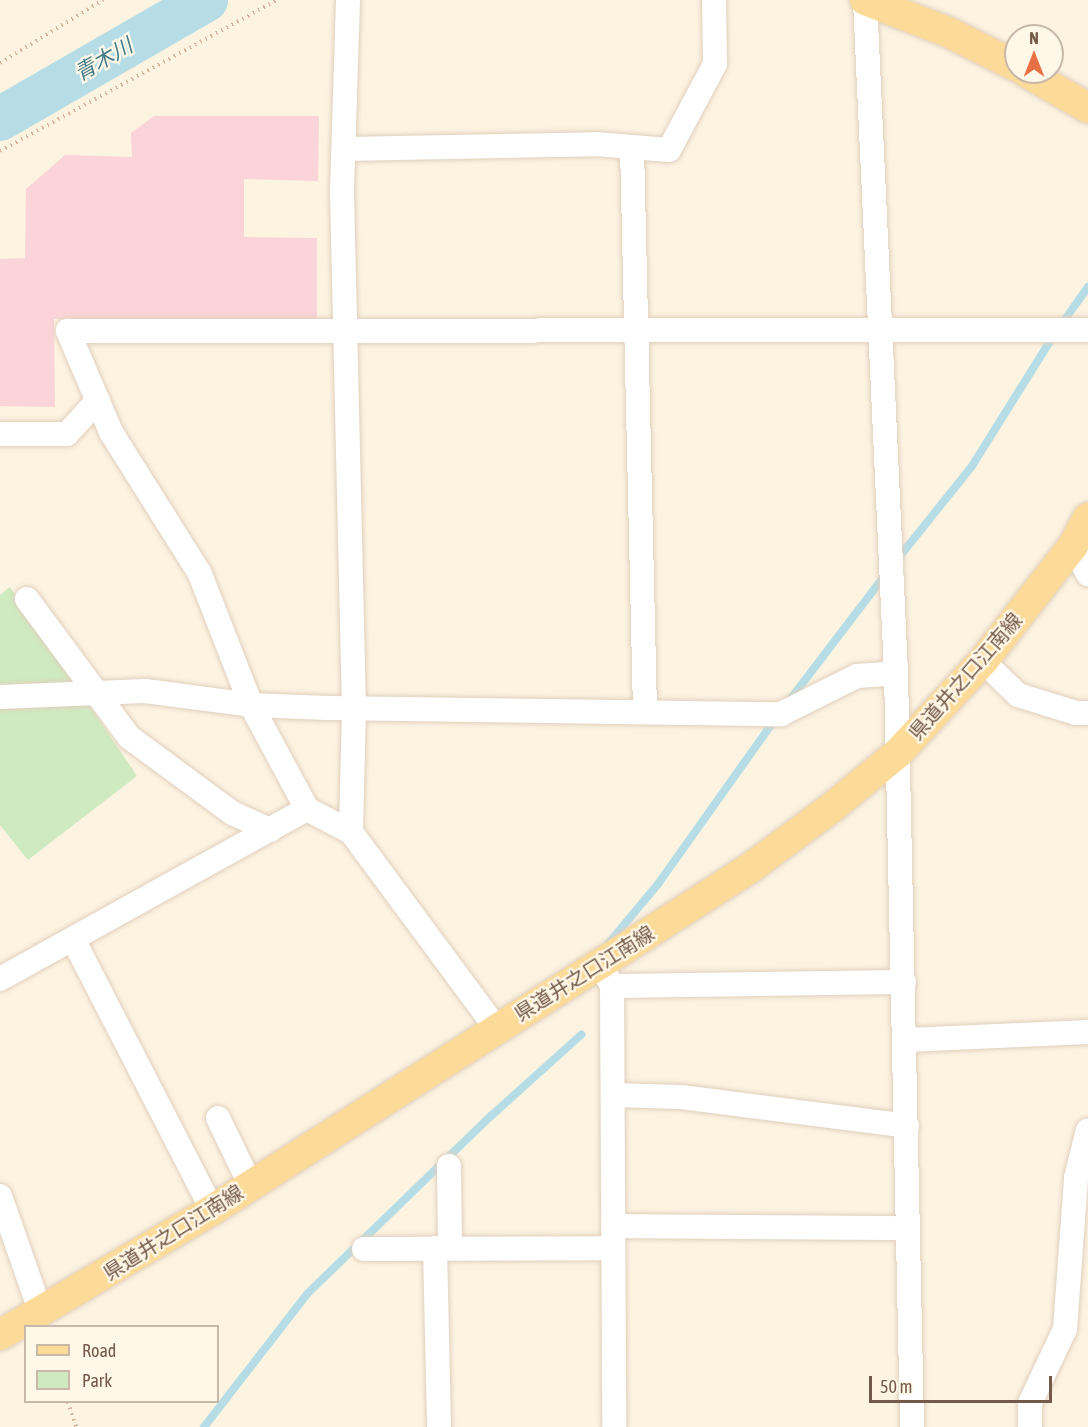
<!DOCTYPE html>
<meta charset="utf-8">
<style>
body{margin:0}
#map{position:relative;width:1088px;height:1427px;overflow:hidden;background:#fcf3e1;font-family:"Asap Condensed","Noto Sans JP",sans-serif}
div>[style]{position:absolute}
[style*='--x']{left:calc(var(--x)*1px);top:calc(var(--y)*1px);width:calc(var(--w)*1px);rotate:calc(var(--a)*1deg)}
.medical>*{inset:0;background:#fad4d8}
.green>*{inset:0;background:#cfeac0}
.stream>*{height:8px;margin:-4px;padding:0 4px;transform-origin:4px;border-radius:4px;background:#b6dde6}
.river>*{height:44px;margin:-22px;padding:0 22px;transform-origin:22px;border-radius:22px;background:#b6dde6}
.path>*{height:4px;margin-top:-2px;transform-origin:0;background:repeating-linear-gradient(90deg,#d7b59c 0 1.5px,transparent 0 6px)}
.roads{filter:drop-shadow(0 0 2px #e1cfbd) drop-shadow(0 0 2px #e1cfbd)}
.minor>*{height:24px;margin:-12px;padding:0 12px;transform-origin:12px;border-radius:12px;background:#fff}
.major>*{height:30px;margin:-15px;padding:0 15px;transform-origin:15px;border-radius:15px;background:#fcdb99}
span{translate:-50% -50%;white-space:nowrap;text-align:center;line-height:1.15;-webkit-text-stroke:4.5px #fff7e8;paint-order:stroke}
.street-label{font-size:20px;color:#745948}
.water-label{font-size:21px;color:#417a88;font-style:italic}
.legend{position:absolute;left:24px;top:1325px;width:195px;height:78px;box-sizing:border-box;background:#fff7e8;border:2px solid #c7b8a8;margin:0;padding:8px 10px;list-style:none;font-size:18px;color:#745948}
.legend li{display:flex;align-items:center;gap:12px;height:30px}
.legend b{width:30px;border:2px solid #c7b8a8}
.north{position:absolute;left:1004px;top:24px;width:60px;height:60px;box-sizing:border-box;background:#fff7e8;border:2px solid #c7b8a8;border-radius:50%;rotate:0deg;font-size:16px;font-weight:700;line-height:24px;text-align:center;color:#745948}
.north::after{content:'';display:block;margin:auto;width:21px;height:27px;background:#e87045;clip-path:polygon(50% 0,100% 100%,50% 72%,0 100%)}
.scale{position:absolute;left:869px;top:1376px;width:183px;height:27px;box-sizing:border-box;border:3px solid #745948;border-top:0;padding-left:8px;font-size:18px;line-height:21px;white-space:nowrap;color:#745948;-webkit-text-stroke:4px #fff7e8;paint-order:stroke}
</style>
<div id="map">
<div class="medical">
<div style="clip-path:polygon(154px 116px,319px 116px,318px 181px,244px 179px,244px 237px,317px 238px,317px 319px,54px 319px,55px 407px,0 406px,0 259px,25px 258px,26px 189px,65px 155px,132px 157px,131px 133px)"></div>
</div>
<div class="green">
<div style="clip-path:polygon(10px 587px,137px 776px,28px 860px,0 825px,0 595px)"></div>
</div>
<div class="stream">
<div style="--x:1061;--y:325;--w:47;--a:-54.6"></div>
<div style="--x:896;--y:561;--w:122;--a:-51.3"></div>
<div style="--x:972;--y:466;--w:155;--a:-58"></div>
<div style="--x:789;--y:701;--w:158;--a:-52.7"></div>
<div style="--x:608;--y:944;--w:78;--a:-50.2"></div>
<div style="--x:658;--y:884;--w:204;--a:-54.6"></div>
<div style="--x:204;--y:1427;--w:168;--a:-52.2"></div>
<div style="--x:307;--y:1294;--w:256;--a:-44.1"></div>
<div style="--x:491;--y:1116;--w:122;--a:-42"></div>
</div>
<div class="river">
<div style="--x:0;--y:119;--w:238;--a:-30"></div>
</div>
<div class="path">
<div style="--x:0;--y:63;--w:121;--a:-31.5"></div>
<div style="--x:0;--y:151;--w:315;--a:-28.6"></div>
<div style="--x:68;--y:1402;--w:26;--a:72"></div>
</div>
<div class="roads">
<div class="minor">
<div style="--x:348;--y:0;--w:193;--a:91.8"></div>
<div style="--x:342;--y:193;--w:515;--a:88.67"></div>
<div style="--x:354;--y:708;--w:124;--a:91.4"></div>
<div style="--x:865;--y:0;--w:674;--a:87.36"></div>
<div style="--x:896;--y:673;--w:754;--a:88.78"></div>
<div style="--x:632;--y:147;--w:564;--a:88.68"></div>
<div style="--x:344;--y:149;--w:252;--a:-1.1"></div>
<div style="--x:596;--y:144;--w:73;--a:4.7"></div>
<div style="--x:669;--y:150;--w:98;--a:-61.9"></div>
<div style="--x:715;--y:64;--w:64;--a:-90.9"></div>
<div style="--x:0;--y:434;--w:67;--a:0"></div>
<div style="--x:67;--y:434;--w:46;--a:-47.6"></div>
<div style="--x:1073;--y:546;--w:32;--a:62"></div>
<div style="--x:27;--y:599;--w:172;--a:53.5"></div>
<div style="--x:129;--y:737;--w:128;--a:36.4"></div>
<div style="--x:232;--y:813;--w:42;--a:24.1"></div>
<div style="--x:983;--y:661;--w:49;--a:44.2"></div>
<div style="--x:1018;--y:695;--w:61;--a:17.2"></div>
<div style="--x:1076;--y:713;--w:12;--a:0"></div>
<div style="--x:0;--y:697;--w:145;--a:-2.4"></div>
<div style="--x:145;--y:691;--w:107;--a:7.5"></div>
<div style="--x:251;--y:705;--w:76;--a:2.3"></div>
<div style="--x:327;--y:708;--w:454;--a:0.8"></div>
<div style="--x:781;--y:714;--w:85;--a:-26.6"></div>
<div style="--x:857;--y:676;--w:39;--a:-4"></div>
<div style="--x:74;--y:941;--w:302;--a:62.8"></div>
<div style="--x:600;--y:964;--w:25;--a:61"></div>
<div style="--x:612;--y:986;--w:441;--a:89.7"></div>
<div style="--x:0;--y:979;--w:351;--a:-29"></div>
<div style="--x:612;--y:986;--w:292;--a:-0.8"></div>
<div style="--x:496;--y:1028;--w:244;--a:-126.5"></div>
<div style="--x:351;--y:832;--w:50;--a:-152.4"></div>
<div style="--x:307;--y:809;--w:118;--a:-118.3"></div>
<div style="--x:251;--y:705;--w:141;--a:-111.3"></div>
<div style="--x:200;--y:574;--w:168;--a:-122.1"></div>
<div style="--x:111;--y:432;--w:110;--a:-113.1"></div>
<div style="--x:68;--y:331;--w:1020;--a:-0.06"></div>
<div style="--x:906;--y:1040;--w:182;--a:-2.5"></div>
<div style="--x:613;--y:1095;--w:68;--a:1.7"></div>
<div style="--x:681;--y:1097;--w:228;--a:7.3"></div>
<div style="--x:218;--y:1118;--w:73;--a:64.1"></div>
<div style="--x:449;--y:1166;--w:82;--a:89.3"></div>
<div style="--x:0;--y:1196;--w:124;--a:70.7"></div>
<div style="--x:613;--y:1226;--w:295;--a:0.4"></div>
<div style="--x:435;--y:1248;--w:179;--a:88.7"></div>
<div style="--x:364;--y:1249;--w:249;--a:-0.2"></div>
<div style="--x:1030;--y:1427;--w:24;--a:-90"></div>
<div style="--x:1030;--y:1403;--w:82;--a:-64.7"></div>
<div style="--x:1065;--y:1329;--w:151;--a:-85.8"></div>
<div style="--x:1076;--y:1178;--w:49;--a:-76"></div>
</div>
<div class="major">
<div style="--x:865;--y:0;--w:89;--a:21.1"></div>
<div style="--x:948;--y:32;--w:76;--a:26.6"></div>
<div style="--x:1026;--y:72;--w:72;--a:30.1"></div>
<div style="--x:0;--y:1335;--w:246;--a:-30.5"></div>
<div style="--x:212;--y:1210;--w:459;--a:-32.4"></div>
<div style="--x:600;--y:964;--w:182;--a:-32.6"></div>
<div style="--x:753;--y:866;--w:102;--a:-36.6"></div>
<div style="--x:835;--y:805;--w:82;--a:-39.5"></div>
<div style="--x:898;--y:753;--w:125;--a:-47.3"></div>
<div style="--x:983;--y:661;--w:146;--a:-52"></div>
<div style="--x:1073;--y:546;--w:32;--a:-62"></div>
</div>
</div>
<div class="street-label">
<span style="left:965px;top:676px;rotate:-49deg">県道井之口江南線</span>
<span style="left:584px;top:973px;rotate:-32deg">県道井之口江南線</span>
<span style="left:173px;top:1232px;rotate:-32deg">県道井之口江南線</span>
</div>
<div class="water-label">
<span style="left:103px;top:59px;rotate:-30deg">青木川</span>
</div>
<ul class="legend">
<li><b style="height:8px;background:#fcdb99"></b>Road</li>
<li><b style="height:16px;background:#cfeac0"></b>Park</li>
</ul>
<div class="north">N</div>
<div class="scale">50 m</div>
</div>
